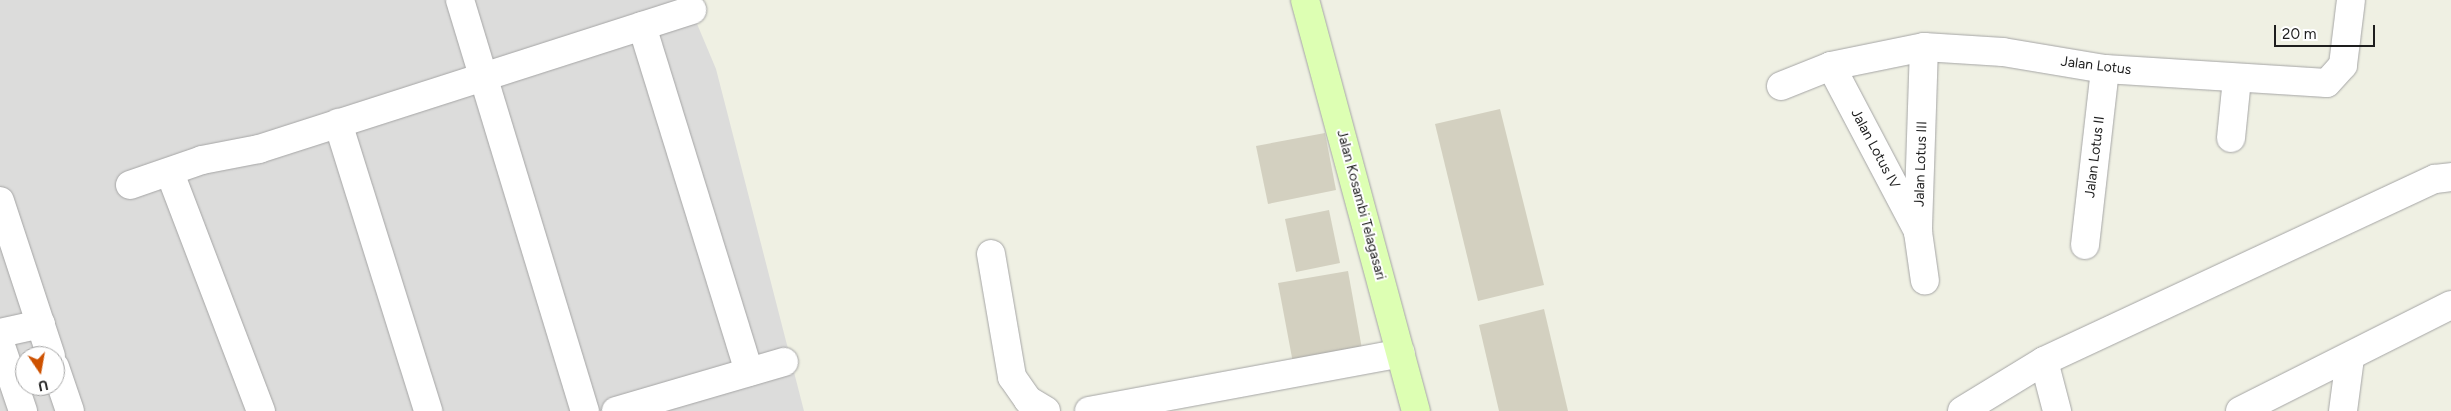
<!DOCTYPE html>
<style>
body{margin:0}
#map{position:relative;width:2451px;height:411px;overflow:hidden;background:#eff0e3;font-family:Figtree,sans-serif}
div>[style]{position:absolute}
[style*='--x']{left:calc(var(--x)*1px);top:calc(var(--y)*1px);width:calc(var(--w)*1px);rotate:calc(var(--a)*1deg)}
.residential>*{inset:0;background:#dcdcdb}
.building>*{inset:0;background:#d3d0c0}
.roads{filter:drop-shadow(0 0 1px #a5a5a5) drop-shadow(0 0 1px #a5a5a5)}
.street>*{height:28px;margin:-14px;padding:0 14px;transform-origin:14px;border-radius:14px;background:#fff}
.secondary>*{height:28px;margin:-14px;padding:0 14px;transform-origin:14px;border-radius:14px;background:#ddffb3}
span{translate:-50% -50%;white-space:nowrap;text-align:center;line-height:1.15;-webkit-text-stroke:4px #fff;paint-order:stroke}
.street-label{font-size:14px;color:#1e1e1e}
.north{position:absolute;left:15px;top:346px;width:50px;height:50px;box-sizing:border-box;background:#fff;border:1px solid #a5a5a5;border-radius:50%;rotate:168deg;font-size:14px;font-weight:700;line-height:20px;text-align:center;color:#1e1e1e}
.north::after{content:'';display:block;margin:auto;width:18px;height:22px;background:#cd5100;clip-path:polygon(50% 0,100% 100%,50% 72%,0 100%)}
.scale{position:absolute;left:2274px;top:25px;width:101px;height:22px;box-sizing:border-box;border:2px solid #1e1e1e;border-top:0;padding-left:6px;font-size:15px;line-height:18px;white-space:nowrap;color:#1e1e1e;-webkit-text-stroke:4px #fff;paint-order:stroke}
</style>
<div id="map">
<div class="residential">
<div style="clip-path:polygon(evenodd,0 0,687px 0,716px 69px,804px 411px,0 411px,0 0,25px 356px,55px 356px,55px 386px,25px 386px,25px 356px)"></div>
</div>
<div class="building">
<div style="clip-path:polygon(1500px 109px,1544px 285px,1478px 301px,1435px 124px)"></div>
<div style="clip-path:polygon(1325px 133px,1336px 190px,1268px 204px,1256px 146px)"></div>
<div style="clip-path:polygon(1329px 210px,1340px 263px,1296px 272px,1285px 219px)"></div>
<div style="clip-path:polygon(1348px 271px,1362px 349px,1293px 363px,1278px 283px)"></div>
<div style="clip-path:polygon(1544px 309px,1568px 411px,1499px 411px,1479px 325px)"></div>
</div>
<div class="roads">
<div class="street">
<div style="--x:460;--y:0;--w:430;--a:73.1"></div>
<div style="--x:642;--y:26;--w:362;--a:72.8"></div>
<div style="--x:1924;--y:47;--w:185;--a:91.9"></div>
<div style="--x:1918;--y:232;--w:49;--a:81.9"></div>
<div style="--x:1831;--y:66;--w:187;--a:62.2"></div>
<div style="--x:1781;--y:86;--w:54;--a:-21.8"></div>
<div style="--x:1831;--y:66;--w:95;--a:-11.5"></div>
<div style="--x:1924;--y:47;--w:79;--a:3.6"></div>
<div style="--x:2003;--y:52;--w:103;--a:9.5"></div>
<div style="--x:2105;--y:69;--w:222;--a:3.6"></div>
<div style="--x:2327;--y:83;--w:24;--a:-48"></div>
<div style="--x:2343;--y:65;--w:65;--a:-83"></div>
<div style="--x:338;--y:123;--w:302;--a:72.6"></div>
<div style="--x:2231;--y:138;--w:59;--a:-84.2"></div>
<div style="--x:170;--y:173;--w:255;--a:69.1"></div>
<div style="--x:130;--y:185;--w:76;--a:-19.1"></div>
<div style="--x:202;--y:160;--w:58;--a:-10.9"></div>
<div style="--x:259;--y:149;--w:455;--a:-17.8"></div>
<div style="--x:0;--y:201;--w:163;--a:71.8"></div>
<div style="--x:2085;--y:245;--w:177;--a:-83.5"></div>
<div style="--x:991;--y:254;--w:125;--a:80.3"></div>
<div style="--x:1012;--y:377;--w:28;--a:55"></div>
<div style="--x:1028;--y:400;--w:21;--a:31"></div>
<div style="--x:0;--y:333;--w:42;--a:-12.4"></div>
<div style="--x:0;--y:343;--w:72;--a:71.3"></div>
<div style="--x:2044;--y:361;--w:52;--a:75.4"></div>
<div style="--x:55;--y:367;--w:46;--a:71.2"></div>
<div style="--x:616;--y:411;--w:175;--a:-16.3"></div>
<div style="--x:1089;--y:411;--w:317;--a:-10.5"></div>
<div style="--x:1962;--y:411;--w:96;--a:-31.4"></div>
<div style="--x:2044;--y:361;--w:431;--a:-25"></div>
<div style="--x:2435;--y:179;--w:16;--a:-7"></div>
<div style="--x:2240;--y:411;--w:236;--a:-26.7"></div>
<div style="--x:2343;--y:411;--w:53;--a:-82.5"></div>
</div>
<div class="secondary">
<div style="--x:1305;--y:0;--w:426;--a:74.9"></div>
</div>
</div>
<div class="street-label">
<span style="left:2096px;top:66px;rotate:7deg">Jalan Lotus</span>
<span style="left:1875px;top:149px;rotate:62deg">Jalan Lotus IV</span>
<span style="left:2095px;top:157px;rotate:-83deg">Jalan Lotus II</span>
<span style="left:1921px;top:164px;rotate:-88deg">Jalan Lotus III</span>
<span style="left:1361px;top:205px;rotate:75deg">Jalan Kosambi Telagasari</span>
</div>
<div class="north">U</div>
<div class="scale">20 m</div>
</div>
